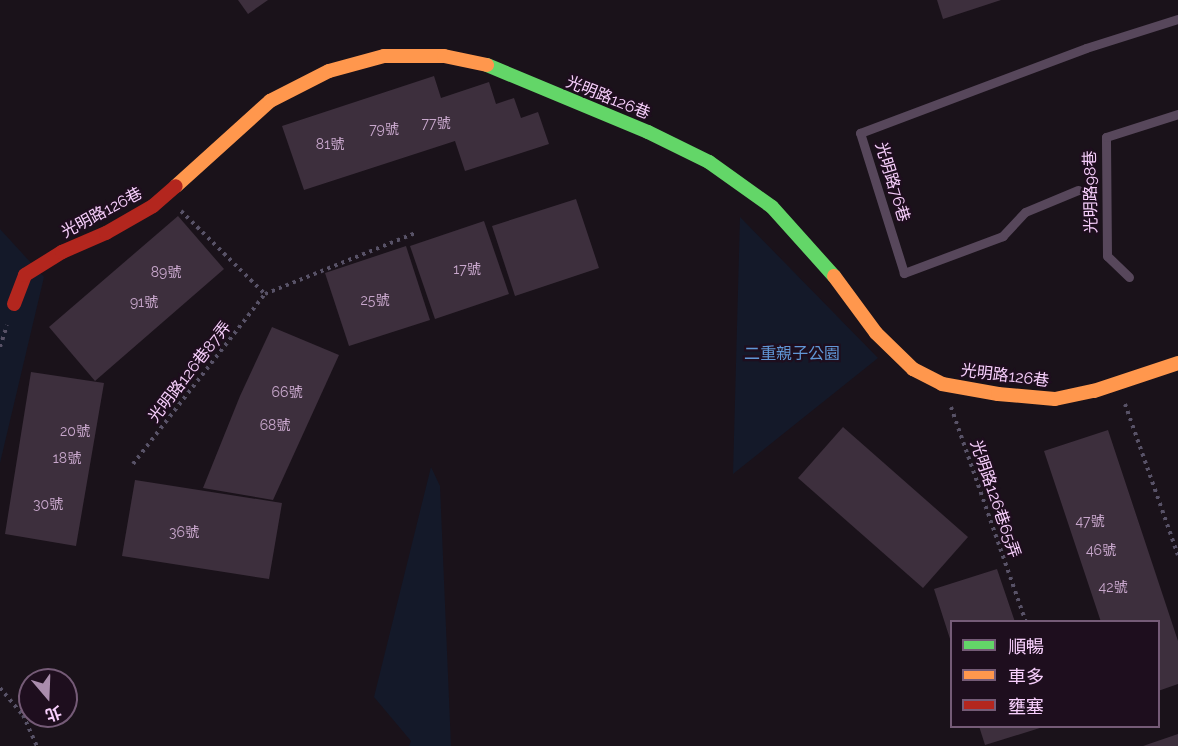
<!DOCTYPE html>
<meta charset="utf-8">
<style>
body{margin:0}
#map{position:relative;width:1178px;height:746px;overflow:hidden;background:#1a121a;font-family:Raleway,"Noto Sans TC",sans-serif}
div>[style]{position:absolute}
[style*='--x']{left:calc(var(--x)*1px);top:calc(var(--y)*1px);width:calc(var(--w)*1px);rotate:calc(var(--a)*1deg)}
.green>*{inset:0;background:#141929}
.building>*{inset:0;background:#3d2f3d}
.path>*{height:4px;margin-top:-2px;transform-origin:0;background:repeating-linear-gradient(90deg,#585267 0 3px,transparent 0 7.5px)}
.lane>*{height:9px;margin:-4.5px;padding:0 4.5px;transform-origin:4.5px;border-radius:4.5px;background:#57475b}
.fast>*{height:14px;margin:-7px;padding:0 7px;transform-origin:7px;border-radius:7px;background:#63d668}
.slow>*{height:14px;margin:-7px;padding:0 7px;transform-origin:7px;border-radius:7px;background:#ff974d}
.jam>*{height:14px;margin:-7px;padding:0 7px;transform-origin:7px;border-radius:7px;background:#b3261e}
span{translate:-50% -50%;white-space:nowrap;text-align:center;line-height:1.15;-webkit-text-stroke:4.5px #1e0e1e;paint-order:stroke}
.number-label{font-size:14px;color:#c8a7cc}
.number-label span{-webkit-text-stroke-width:0}
.street-label{font-size:16px;color:#f7cffc}
.park-label{font-size:16px;color:#6197d6}
.legend{position:absolute;left:950px;top:620px;width:210px;height:108px;box-sizing:border-box;background:#1e0e1e;border:2px solid #755b77;margin:0;padding:8px 10px;list-style:none;font-size:18px;color:#f7cffc}
.legend li{display:flex;align-items:center;gap:12px;height:30px}
.legend b{width:30px;border:2px solid #755b77}
.north{position:absolute;left:18px;top:668px;width:60px;height:60px;box-sizing:border-box;background:#1e0e1e;border:2px solid #755b77;border-radius:50%;rotate:161deg;font-size:16px;font-weight:700;line-height:24px;text-align:center;color:#f7cffc}
.north::after{content:'';display:block;margin:auto;width:21px;height:27px;background:#aa8dad;clip-path:polygon(50% 0,100% 100%,50% 72%,0 100%)}
</style>
<div id="map">
<div class="green">
<div style="clip-path:polygon(740px 217px,878px 358px,733px 474px)"></div>
<div style="clip-path:polygon(0 229px,44px 277px,0 463px)"></div>
<div style="clip-path:polygon(431px 467px,440px 486px,451px 746px,409px 746px,411px 741px,374px 697px)"></div>
</div>
<div class="building">
<div style="clip-path:polygon(238px 0,268px 0,248px 14px)"></div>
<div style="clip-path:polygon(937px 0,1001px 0,943px 19px)"></div>
<div style="clip-path:polygon(434px 76px,441px 98px,489px 82px,496px 104px,514px 98px,521px 118px,538px 112px,549px 144px,465px 171px,455px 141px,304px 190px,282px 126px)"></div>
<div style="clip-path:polygon(576px 199px,599px 268px,515px 296px,492px 226px)"></div>
<div style="clip-path:polygon(178px 216px,224px 269px,95px 381px,49px 327px)"></div>
<div style="clip-path:polygon(484px 221px,509px 294px,435px 319px,410px 246px)"></div>
<div style="clip-path:polygon(406px 246px,430px 320px,349px 346px,325px 273px)"></div>
<div style="clip-path:polygon(272px 327px,339px 355px,273px 500px,203px 488px,240px 396px)"></div>
<div style="clip-path:polygon(31px 372px,104px 383px,76px 546px,5px 534px)"></div>
<div style="clip-path:polygon(843px 427px,968px 537px,923px 588px,798px 478px)"></div>
<div style="clip-path:polygon(1108px 430px,1178px 641px,1178px 684px,1158px 691px,1158px 622px,1101px 622px,1044px 451px)"></div>
<div style="clip-path:polygon(135px 480px,282px 503px,269px 579px,122px 556px)"></div>
<div style="clip-path:polygon(997px 569px,1015px 622px,952px 622px,951px 642px,934px 589px)"></div>
<div style="clip-path:polygon(979px 726px,1043px 726px,1043px 727px,985px 745px)"></div>
<div style="clip-path:polygon(1178px 734px,1178px 746px,1143px 746px)"></div>
</div>
<div class="path">
<div style="--x:181;--y:211;--w:118;--a:44.7"></div>
<div style="--x:0;--y:347;--w:23;--a:-72"></div>
<div style="--x:1125;--y:404;--w:160;--a:70.7"></div>
<div style="--x:951;--y:407;--w:228;--a:70.8"></div>
<div style="--x:133;--y:464;--w:215;--a:-52.2"></div>
<div style="--x:265;--y:294;--w:162;--a:-22.1"></div>
<div style="--x:0;--y:688;--w:35;--a:50"></div>
<div style="--x:23;--y:715;--w:34;--a:66"></div>
</div>
<div class="lane">
<div style="--x:1078;--y:190;--w:57;--a:157.5"></div>
<div style="--x:1025;--y:212;--w:33;--a:133"></div>
<div style="--x:1003;--y:236;--w:106;--a:159.5"></div>
<div style="--x:904;--y:273;--w:147;--a:-107.4"></div>
<div style="--x:860;--y:133;--w:241;--a:-20.6"></div>
<div style="--x:1086;--y:48;--w:96;--a:-17.5"></div>
<div style="--x:1129;--y:277;--w:30;--a:-136"></div>
<div style="--x:1107;--y:256;--w:119;--a:-90.5"></div>
<div style="--x:1106;--y:137;--w:76;--a:-17.7"></div>
</div>
<div class="fast">
<div style="--x:487;--y:65;--w:174;--a:22.6"></div>
<div style="--x:648;--y:132;--w:68;--a:26.2"></div>
<div style="--x:709;--y:162;--w:77;--a:35.5"></div>
<div style="--x:772;--y:207;--w:93;--a:48.1"></div>
</div>
<div class="slow">
<div style="--x:176;--y:186;--w:127;--a:-42.1"></div>
<div style="--x:270;--y:101;--w:66;--a:-27"></div>
<div style="--x:329;--y:71;--w:57;--a:-15.3"></div>
<div style="--x:384;--y:56;--w:60;--a:0"></div>
<div style="--x:444;--y:56;--w:44;--a:11.8"></div>
<div style="--x:834;--y:276;--w:71;--a:53.6"></div>
<div style="--x:876;--y:333;--w:52;--a:44.2"></div>
<div style="--x:913;--y:369;--w:33;--a:27"></div>
<div style="--x:942;--y:384;--w:57;--a:10.1"></div>
<div style="--x:998;--y:394;--w:57;--a:5"></div>
<div style="--x:1055;--y:399;--w:40;--a:-12"></div>
<div style="--x:1094;--y:391;--w:89;--a:-18.4"></div>
</div>
<div class="jam">
<div style="--x:14;--y:304;--w:31;--a:-69"></div>
<div style="--x:25;--y:275;--w:44;--a:-31.9"></div>
<div style="--x:62;--y:252;--w:48;--a:-23.4"></div>
<div style="--x:106;--y:233;--w:54;--a:-29.9"></div>
<div style="--x:153;--y:206;--w:30;--a:-41"></div>
</div>
<div class="number-label">
<span style="left:436px;top:123px">77號</span>
<span style="left:384px;top:129px">79號</span>
<span style="left:330px;top:144px">81號</span>
<span style="left:467px;top:269px">17號</span>
<span style="left:166px;top:272px">89號</span>
<span style="left:375px;top:300px">25號</span>
<span style="left:144px;top:302px">91號</span>
<span style="left:287px;top:392px">66號</span>
<span style="left:275px;top:425px">68號</span>
<span style="left:75px;top:431px">20號</span>
<span style="left:67px;top:458px">18號</span>
<span style="left:48px;top:504px">30號</span>
<span style="left:1090px;top:521px">47號</span>
<span style="left:184px;top:532px">36號</span>
<span style="left:1101px;top:550px">46號</span>
<span style="left:1113px;top:587px">42號</span>
</div>
<div class="street-label">
<span style="left:608px;top:98px;rotate:22deg">光明路126巷</span>
<span style="left:892px;top:182px;rotate:73deg">光明路76巷</span>
<span style="left:1091px;top:192px;rotate:-91deg">光明路98巷</span>
<span style="left:102px;top:213px;rotate:-28deg">光明路126巷</span>
<span style="left:190px;top:372px;rotate:-52deg">光明路126巷87弄</span>
<span style="left:1005px;top:376px;rotate:7deg">光明路126巷</span>
<span style="left:995px;top:499px;rotate:71deg">光明路126巷65弄</span>
</div>
<div class="park-label">
<span style="left:792px;top:354px">二重親子公園</span>
</div>
<ul class="legend">
<li><b style="height:8px;background:#63d668"></b>順暢</li>
<li><b style="height:8px;background:#ff974d"></b>車多</li>
<li><b style="height:8px;background:#b3261e"></b>壅塞</li>
</ul>
<div class="north">北</div>
</div>
